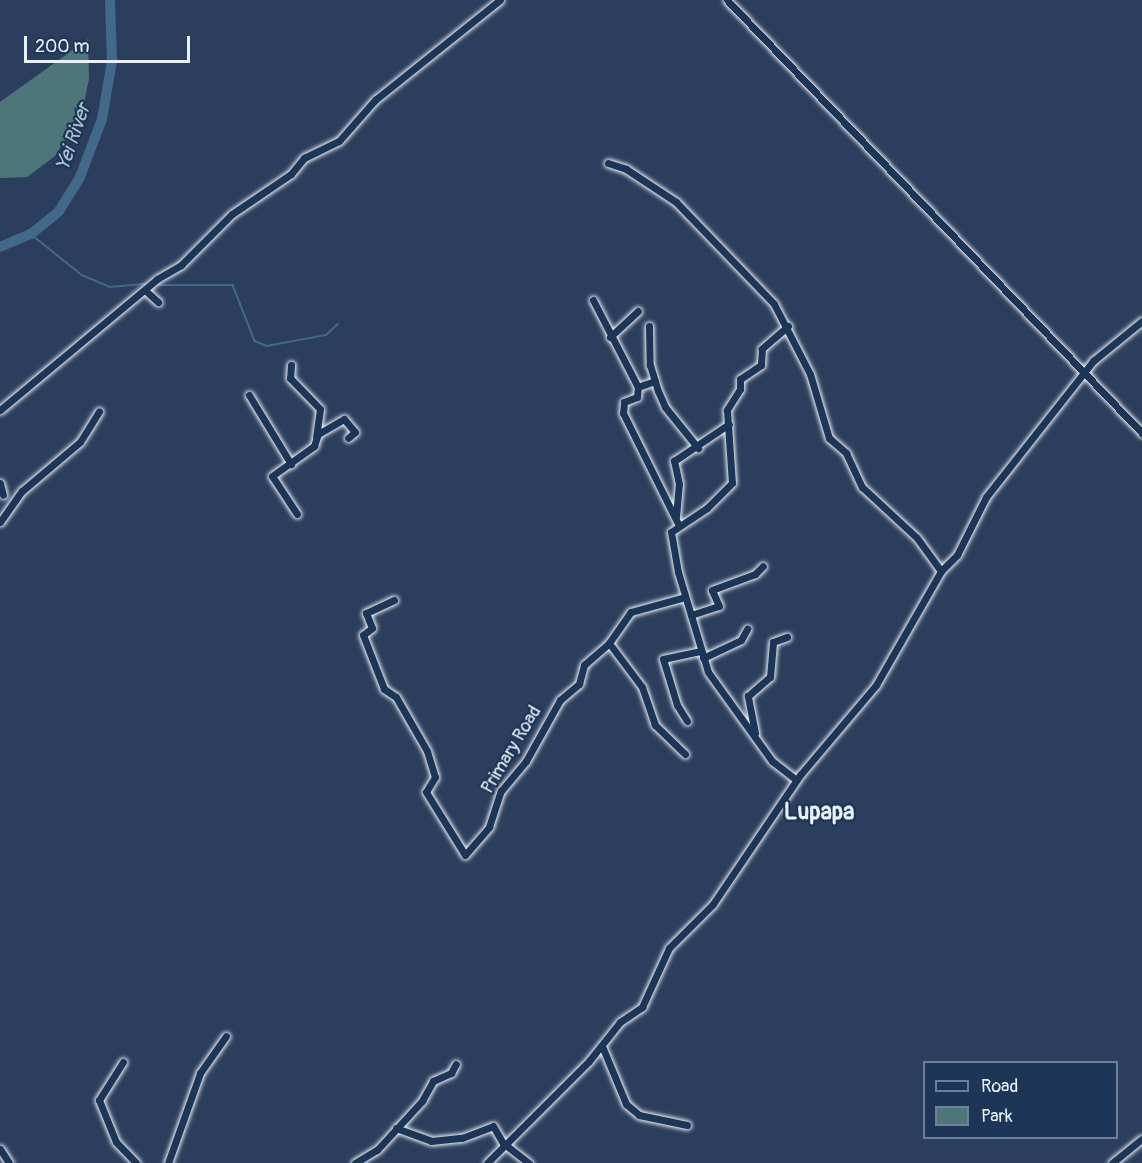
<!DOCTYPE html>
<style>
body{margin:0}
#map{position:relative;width:1142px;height:1163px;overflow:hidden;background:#2c3e5d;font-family:Pangolin,sans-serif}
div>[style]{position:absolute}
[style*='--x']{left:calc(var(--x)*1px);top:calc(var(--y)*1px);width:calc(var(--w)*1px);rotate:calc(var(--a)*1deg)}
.green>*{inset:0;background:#4e767a}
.stream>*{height:1.5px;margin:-0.75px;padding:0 0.75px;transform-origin:0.75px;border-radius:0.75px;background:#43698a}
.river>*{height:10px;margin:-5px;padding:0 5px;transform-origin:5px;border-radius:5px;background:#43698a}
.roads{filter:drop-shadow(0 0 2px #e8f1f8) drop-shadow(0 0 2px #e8f1f8)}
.minor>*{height:7px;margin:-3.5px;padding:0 3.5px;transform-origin:3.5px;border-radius:3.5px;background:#1d3557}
span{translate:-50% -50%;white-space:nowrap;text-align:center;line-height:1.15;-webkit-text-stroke:4.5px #1d3557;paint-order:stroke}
.street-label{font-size:18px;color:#e8f1f8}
.water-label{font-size:20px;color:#aec1d2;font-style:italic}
.district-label{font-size:24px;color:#e8f1f8;font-weight:700}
.legend{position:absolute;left:923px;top:1061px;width:195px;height:78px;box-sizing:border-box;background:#1d3557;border:2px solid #6e8097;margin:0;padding:8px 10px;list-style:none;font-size:18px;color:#e8f1f8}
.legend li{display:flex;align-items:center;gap:12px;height:30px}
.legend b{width:30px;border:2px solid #6e8097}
.scale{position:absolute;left:24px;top:36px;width:166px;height:27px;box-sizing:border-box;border:3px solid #e8f1f8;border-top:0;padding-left:8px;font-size:18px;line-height:21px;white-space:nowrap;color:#e8f1f8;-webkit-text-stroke:4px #1d3557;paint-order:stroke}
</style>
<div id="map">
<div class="green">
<div style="clip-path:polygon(88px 39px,89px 79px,82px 112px,55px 156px,27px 177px,0 178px,0 102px)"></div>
</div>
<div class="stream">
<div style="--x:31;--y:234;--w:65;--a:38.8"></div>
<div style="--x:82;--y:275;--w:30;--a:23"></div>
<div style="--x:110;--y:287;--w:37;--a:-5"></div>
<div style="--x:155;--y:285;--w:78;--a:0"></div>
<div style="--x:233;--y:285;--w:60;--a:68.6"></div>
<div style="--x:255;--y:341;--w:13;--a:23"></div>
<div style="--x:267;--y:346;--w:60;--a:-10.6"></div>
<div style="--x:326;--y:335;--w:16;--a:-43"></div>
</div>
<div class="river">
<div style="--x:0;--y:247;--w:34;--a:-23"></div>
<div style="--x:31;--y:234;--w:36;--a:-39"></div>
<div style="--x:59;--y:211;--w:40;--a:-58"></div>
<div style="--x:80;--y:177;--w:62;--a:-69.2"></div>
<div style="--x:102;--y:119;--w:59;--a:-80.2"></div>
<div style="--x:112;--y:61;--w:61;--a:-91.9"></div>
</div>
<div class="roads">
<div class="minor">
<div style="--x:727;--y:0;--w:600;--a:46.22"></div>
<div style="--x:608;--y:163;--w:19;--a:18"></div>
<div style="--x:626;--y:169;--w:60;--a:33.4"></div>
<div style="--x:676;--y:202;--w:141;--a:46.1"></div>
<div style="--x:774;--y:304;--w:79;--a:62.8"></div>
<div style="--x:810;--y:374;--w:67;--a:73.5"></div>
<div style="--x:829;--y:438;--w:23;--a:41"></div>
<div style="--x:846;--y:453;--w:38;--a:65"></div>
<div style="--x:862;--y:487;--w:75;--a:42.8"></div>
<div style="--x:917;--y:538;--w:41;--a:54"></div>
<div style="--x:147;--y:292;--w:15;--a:42"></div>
<div style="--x:593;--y:300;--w:98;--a:62.7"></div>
<div style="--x:649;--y:326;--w:39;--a:89"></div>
<div style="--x:650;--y:365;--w:27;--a:73"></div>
<div style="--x:658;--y:391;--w:17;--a:66"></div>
<div style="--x:665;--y:407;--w:53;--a:51.2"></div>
<div style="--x:788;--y:326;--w:35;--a:139"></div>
<div style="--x:762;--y:349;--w:16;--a:94"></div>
<div style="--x:761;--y:365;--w:25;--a:146"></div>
<div style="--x:740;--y:379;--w:10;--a:90"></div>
<div style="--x:740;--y:389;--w:25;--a:122"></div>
<div style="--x:727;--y:410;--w:73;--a:86.1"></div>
<div style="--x:732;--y:483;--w:35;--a:135"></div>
<div style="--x:707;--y:508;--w:43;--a:146.3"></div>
<div style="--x:671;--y:532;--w:41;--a:80.1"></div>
<div style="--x:678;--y:572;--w:104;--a:73.3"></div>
<div style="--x:708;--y:672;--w:110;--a:54.3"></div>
<div style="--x:772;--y:761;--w:31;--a:38"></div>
<div style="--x:610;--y:337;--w:38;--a:-43"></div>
<div style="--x:291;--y:365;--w:13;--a:94"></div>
<div style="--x:290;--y:378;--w:43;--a:45.9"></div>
<div style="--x:320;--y:409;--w:28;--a:98"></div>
<div style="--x:655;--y:381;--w:18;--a:161"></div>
<div style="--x:638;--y:387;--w:10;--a:96"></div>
<div style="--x:637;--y:397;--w:14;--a:159"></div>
<div style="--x:624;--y:402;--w:11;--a:95"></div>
<div style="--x:623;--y:413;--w:124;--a:63.6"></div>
<div style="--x:249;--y:395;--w:81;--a:58.7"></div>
<div style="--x:0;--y:410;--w:204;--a:-39.8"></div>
<div style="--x:157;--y:279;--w:28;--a:-30"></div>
<div style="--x:181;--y:265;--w:72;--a:-45"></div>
<div style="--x:232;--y:214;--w:71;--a:-34.1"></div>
<div style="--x:291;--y:174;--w:21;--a:-51"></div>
<div style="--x:304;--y:158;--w:39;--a:-26"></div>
<div style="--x:339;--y:141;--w:55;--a:-48.7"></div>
<div style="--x:375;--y:100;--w:160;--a:-38.7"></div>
<div style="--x:0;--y:483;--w:12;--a:76"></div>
<div style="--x:297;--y:514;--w:45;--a:-123.3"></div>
<div style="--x:272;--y:476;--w:52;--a:-35.5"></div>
<div style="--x:314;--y:446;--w:13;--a:-72"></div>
<div style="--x:318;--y:434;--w:30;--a:-30"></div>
<div style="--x:344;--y:419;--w:17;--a:50"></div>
<div style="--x:355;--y:432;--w:9;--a:139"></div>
<div style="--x:676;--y:517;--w:33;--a:-85"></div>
<div style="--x:679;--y:484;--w:24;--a:-102"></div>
<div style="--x:674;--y:461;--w:66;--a:-33.9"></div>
<div style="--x:0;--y:522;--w:38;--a:-55"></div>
<div style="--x:22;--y:491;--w:76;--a:-40.2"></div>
<div style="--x:80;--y:442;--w:36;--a:-58"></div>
<div style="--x:394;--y:600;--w:31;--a:155"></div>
<div style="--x:366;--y:613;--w:16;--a:68"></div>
<div style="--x:372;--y:628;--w:11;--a:142"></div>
<div style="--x:363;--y:635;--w:58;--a:68.7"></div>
<div style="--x:384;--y:689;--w:14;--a:34"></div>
<div style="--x:396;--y:697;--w:62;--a:60.1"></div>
<div style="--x:427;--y:751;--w:27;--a:73"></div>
<div style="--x:435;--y:777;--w:17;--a:121"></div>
<div style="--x:426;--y:792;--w:74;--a:58.2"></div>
<div style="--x:465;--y:855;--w:37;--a:-49"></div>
<div style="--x:489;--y:827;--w:38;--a:-72"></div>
<div style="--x:501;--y:791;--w:39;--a:-50"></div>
<div style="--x:526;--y:761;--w:70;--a:-60.9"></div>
<div style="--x:560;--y:700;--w:25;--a:-40"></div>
<div style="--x:579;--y:684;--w:20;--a:-75"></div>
<div style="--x:584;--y:665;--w:33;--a:-41"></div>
<div style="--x:691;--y:615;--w:29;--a:-18"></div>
<div style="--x:719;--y:606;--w:17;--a:-114"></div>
<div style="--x:712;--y:590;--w:46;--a:-20.4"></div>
<div style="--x:755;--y:574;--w:11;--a:-45"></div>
<div style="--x:703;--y:658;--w:42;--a:-25.3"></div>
<div style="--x:741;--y:640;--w:13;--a:-61"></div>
<div style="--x:687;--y:721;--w:19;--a:-122"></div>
<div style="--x:677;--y:705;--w:48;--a:-106.9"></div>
<div style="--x:663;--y:659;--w:39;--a:-12"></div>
<div style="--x:755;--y:733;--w:38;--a:-101"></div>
<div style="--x:748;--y:696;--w:29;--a:-41"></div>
<div style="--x:770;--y:677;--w:35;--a:-85"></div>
<div style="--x:773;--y:642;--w:15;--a:-20"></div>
<div style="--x:685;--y:754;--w:42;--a:-136"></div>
<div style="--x:655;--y:725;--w:40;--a:-108.9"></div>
<div style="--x:642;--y:687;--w:55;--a:-126.9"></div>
<div style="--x:609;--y:643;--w:38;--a:-55"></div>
<div style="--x:631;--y:612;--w:56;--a:-15.5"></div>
<div style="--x:602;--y:1046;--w:63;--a:67.5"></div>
<div style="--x:626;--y:1104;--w:17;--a:40"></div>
<div style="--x:639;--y:1115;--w:49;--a:11.8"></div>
<div style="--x:123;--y:1062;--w:45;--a:122.3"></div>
<div style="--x:99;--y:1100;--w:45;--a:68"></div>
<div style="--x:116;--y:1142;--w:29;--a:46"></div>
<div style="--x:396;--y:1128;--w:37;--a:20"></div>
<div style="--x:431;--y:1141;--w:31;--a:-6"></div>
<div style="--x:462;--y:1138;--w:33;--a:-21"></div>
<div style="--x:493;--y:1126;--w:20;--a:60"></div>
<div style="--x:503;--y:1143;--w:33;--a:38"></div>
<div style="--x:0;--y:1149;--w:17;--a:57"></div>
<div style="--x:168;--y:1163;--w:96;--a:-70.4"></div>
<div style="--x:200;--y:1073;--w:45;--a:-54.9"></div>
<div style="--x:355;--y:1163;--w:26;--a:-31"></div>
<div style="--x:377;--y:1150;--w:67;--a:-47.4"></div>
<div style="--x:422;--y:1101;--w:23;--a:-61"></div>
<div style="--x:433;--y:1081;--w:20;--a:-24"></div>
<div style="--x:451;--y:1073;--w:10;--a:-61"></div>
<div style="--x:487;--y:1163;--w:144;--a:-45"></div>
<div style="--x:589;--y:1061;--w:50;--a:-51.5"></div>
<div style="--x:620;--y:1022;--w:27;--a:-34"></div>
<div style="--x:642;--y:1007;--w:65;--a:-65.4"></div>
<div style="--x:669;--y:948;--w:62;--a:-45"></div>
<div style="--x:713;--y:904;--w:156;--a:-56"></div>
<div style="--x:800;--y:775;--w:118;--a:-49.8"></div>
<div style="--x:876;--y:685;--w:131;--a:-60.3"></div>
<div style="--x:941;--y:571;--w:23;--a:-45"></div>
<div style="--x:957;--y:555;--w:65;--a:-63.4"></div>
<div style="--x:986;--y:497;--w:173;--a:-51.8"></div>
<div style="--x:1093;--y:361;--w:63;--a:-39.2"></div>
<div style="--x:1112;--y:1163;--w:38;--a:-39"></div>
</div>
</div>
<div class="street-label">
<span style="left:512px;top:750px;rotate:-59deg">Primary Road</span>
</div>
<div class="water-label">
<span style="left:73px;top:137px;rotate:-71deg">Yei River</span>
</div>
<div class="district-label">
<span style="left:819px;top:812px">Lupapa</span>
</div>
<ul class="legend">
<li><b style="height:8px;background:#1d3557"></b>Road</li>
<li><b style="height:16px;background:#4e767a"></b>Park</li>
</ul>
<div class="scale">200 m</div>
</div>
